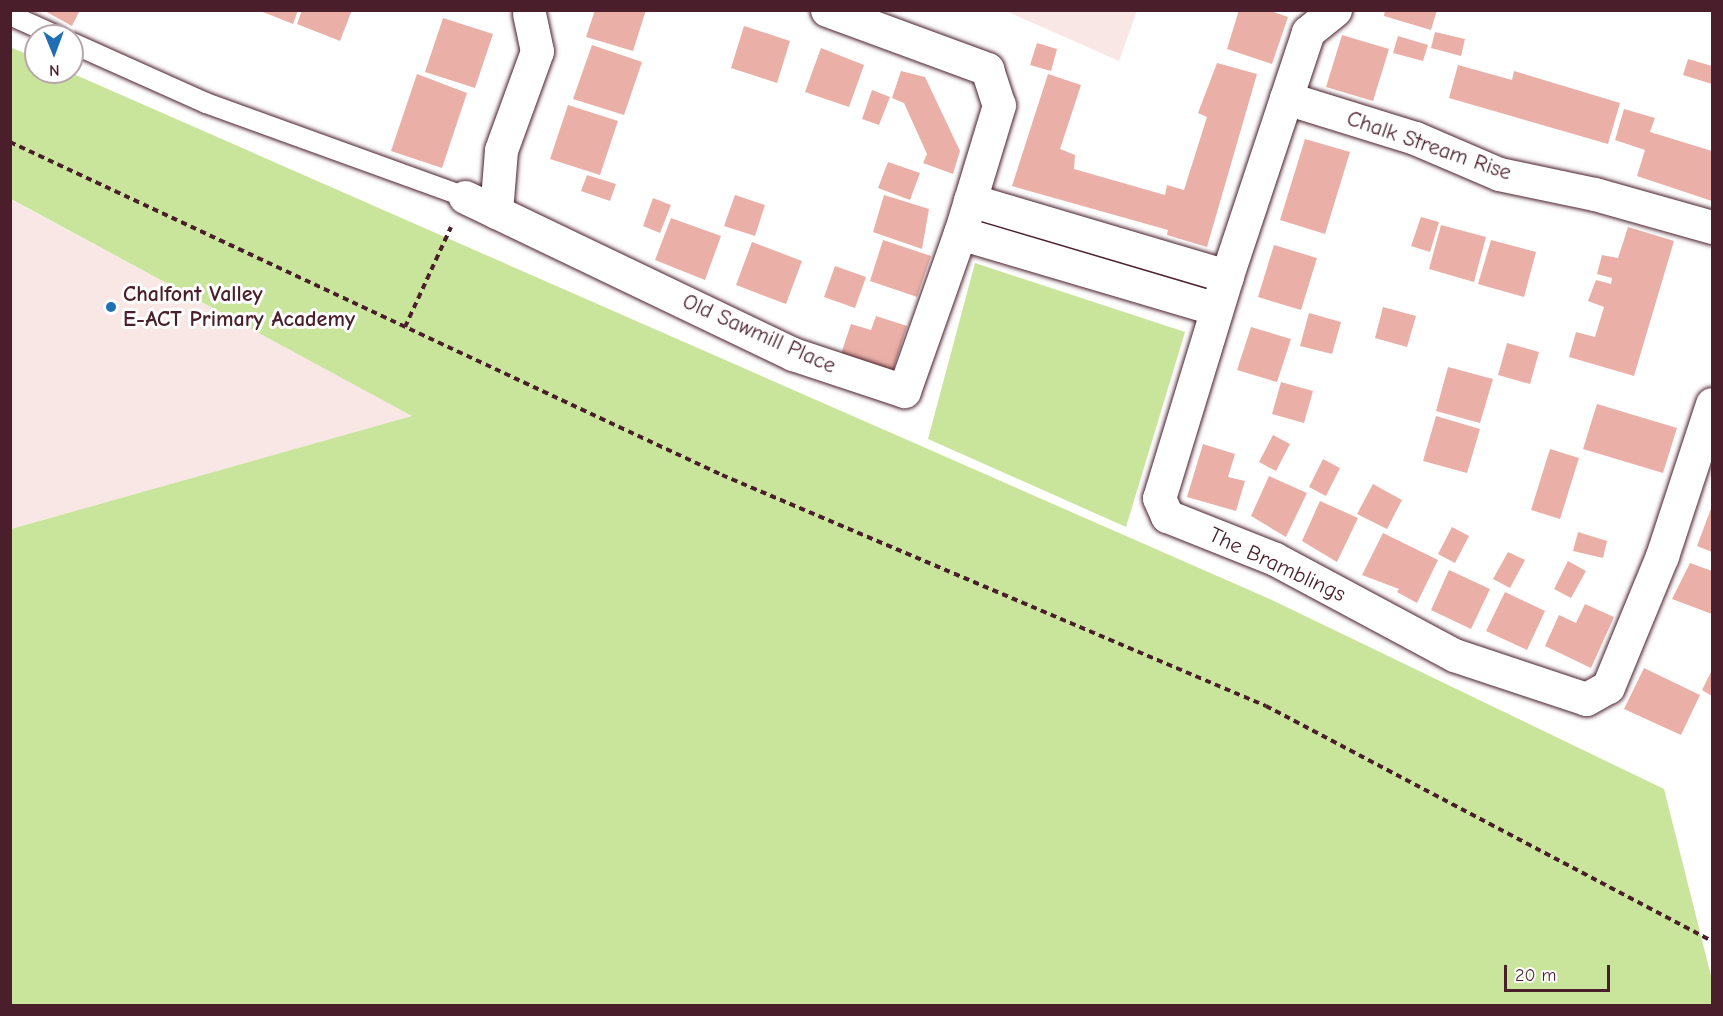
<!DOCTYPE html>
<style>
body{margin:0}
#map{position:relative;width:1723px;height:1016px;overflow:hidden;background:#fff;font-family:"Comic Neue",sans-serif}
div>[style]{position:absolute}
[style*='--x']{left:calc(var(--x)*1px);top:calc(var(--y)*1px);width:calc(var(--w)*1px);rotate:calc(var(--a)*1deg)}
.built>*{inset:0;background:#f9e7e5}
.green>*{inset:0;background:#c9e59c}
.building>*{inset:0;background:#eab0a7}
.path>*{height:4px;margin-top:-2px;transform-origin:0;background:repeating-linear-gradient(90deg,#4a1f2b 0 6px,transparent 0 10.5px)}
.roads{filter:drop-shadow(0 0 2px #4a1f2b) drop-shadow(0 0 2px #4a1f2b)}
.lane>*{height:20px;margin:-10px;padding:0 10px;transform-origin:10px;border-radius:10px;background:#fff}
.street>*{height:33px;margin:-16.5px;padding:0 16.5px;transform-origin:16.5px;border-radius:16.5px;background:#fff}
.dots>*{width:16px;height:16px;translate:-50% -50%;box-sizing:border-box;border:3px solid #fff;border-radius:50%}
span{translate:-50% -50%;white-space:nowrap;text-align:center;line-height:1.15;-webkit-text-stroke:6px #fff;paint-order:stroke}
.street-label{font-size:22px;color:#4a1f2b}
.poi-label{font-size:22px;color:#4a1f2b;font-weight:700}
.left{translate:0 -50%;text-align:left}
.frame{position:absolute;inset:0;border:12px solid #4a1f2b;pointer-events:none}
.north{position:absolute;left:24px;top:24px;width:60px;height:60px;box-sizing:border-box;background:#fff;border:2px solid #b7a5aa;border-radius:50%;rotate:179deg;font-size:16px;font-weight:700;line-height:24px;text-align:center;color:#4a1f2b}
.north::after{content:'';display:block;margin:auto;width:21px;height:27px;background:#1f6fb2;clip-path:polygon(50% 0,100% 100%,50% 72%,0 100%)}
.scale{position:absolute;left:1504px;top:965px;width:106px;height:27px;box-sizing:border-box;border:3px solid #4a1f2b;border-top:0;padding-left:8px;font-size:18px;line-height:21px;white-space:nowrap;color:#4a1f2b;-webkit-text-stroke:4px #fff;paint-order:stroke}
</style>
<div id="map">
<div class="built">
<div style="clip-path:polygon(1006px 11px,1137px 11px,1119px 61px)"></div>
<div style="clip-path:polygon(10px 199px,413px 416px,11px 529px)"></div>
</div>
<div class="green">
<div style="clip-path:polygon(10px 47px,36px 58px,36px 72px,69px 72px,1274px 601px,1664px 789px,1712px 980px,1712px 1005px,11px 1005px,11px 529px,412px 416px,11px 199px)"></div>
<div style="clip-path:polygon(975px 263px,1185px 332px,1126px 527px,928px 439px)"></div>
</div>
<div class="building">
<div style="clip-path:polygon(43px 10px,80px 10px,72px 26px)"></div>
<div style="clip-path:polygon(258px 10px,298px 10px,293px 24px)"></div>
<div style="clip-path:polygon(302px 10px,352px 10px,340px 41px,297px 24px)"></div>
<div style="clip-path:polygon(595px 10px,646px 10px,633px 51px,586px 37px)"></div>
<div style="clip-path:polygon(1239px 10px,1268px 10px,1288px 17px,1272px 64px,1227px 49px)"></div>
<div style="clip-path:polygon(1385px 10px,1437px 10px,1431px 30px,1384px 16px)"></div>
<div style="clip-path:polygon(443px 18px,493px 34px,475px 88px,425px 72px)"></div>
<div style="clip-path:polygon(744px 26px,790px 41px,777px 83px,731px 68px)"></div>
<div style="clip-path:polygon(1435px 32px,1465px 39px,1461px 56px,1431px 48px)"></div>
<div style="clip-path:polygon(1342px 35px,1389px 49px,1373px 101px,1326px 87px)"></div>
<div style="clip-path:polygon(1398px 36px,1428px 45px,1423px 61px,1393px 53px)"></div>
<div style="clip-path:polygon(1037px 43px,1057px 49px,1051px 71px,1030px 65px)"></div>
<div style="clip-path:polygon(592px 45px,642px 62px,624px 115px,573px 99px)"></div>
<div style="clip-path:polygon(821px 48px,864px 65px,849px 107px,805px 92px)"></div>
<div style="clip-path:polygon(1688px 59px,1712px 66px,1712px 84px,1683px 75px)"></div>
<div style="clip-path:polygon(1217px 63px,1257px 74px,1207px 247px,1167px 235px,1168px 230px,1012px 186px,1048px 74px,1081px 85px,1060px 149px,1075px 155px,1074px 169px,1165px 195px,1167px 185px,1184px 190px,1207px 117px,1198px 113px)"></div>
<div style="clip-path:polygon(1458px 65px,1512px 80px,1514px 71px,1620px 103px,1608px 144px,1449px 98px)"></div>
<div style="clip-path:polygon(901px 71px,925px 77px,960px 151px,953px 174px,923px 163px,927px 154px,904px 103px,892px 98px)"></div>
<div style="clip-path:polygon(417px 74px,467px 93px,442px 168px,391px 151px)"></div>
<div style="clip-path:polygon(872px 90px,890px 97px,879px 125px,862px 119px)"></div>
<div style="clip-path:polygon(568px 105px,618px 121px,600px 175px,550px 159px)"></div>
<div style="clip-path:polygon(1624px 109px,1655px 118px,1650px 132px,1712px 151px,1712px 201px,1637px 176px,1645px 150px,1615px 140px)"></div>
<div style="clip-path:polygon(1305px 139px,1350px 152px,1325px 234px,1280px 220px)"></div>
<div style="clip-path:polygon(888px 162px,920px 173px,910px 200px,878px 188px)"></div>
<div style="clip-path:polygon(587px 175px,616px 184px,610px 201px,581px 191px)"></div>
<div style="clip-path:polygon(735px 195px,765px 205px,755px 236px,724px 226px)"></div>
<div style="clip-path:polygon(884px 195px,929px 209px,922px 249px,873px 232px)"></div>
<div style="clip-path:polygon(653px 198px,671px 205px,660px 233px,643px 226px)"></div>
<div style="clip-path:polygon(1421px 217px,1439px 222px,1430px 252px,1411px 246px)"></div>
<div style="clip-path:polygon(671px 218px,721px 236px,705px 280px,655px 260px)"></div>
<div style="clip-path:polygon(1441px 225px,1486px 237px,1474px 282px,1429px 269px)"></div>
<div style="clip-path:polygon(1628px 227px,1674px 241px,1634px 376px,1569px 357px,1576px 332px,1595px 337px,1604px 307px,1588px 301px,1596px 280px,1611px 284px,1612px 278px,1597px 274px,1602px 255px,1618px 258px)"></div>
<div style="clip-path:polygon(883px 240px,931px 256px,917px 297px,870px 281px)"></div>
<div style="clip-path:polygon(1491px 240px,1536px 252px,1524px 297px,1478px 284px)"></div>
<div style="clip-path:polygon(752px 242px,802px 261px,786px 304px,736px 285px)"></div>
<div style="clip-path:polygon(1274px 245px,1317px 258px,1301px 310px,1258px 297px)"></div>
<div style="clip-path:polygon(835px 266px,866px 277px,855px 308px,824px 297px)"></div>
<div style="clip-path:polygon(1383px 307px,1416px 316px,1407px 347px,1375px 338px)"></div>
<div style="clip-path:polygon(1309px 313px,1341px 322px,1332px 354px,1300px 346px)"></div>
<div style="clip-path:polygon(876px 316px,907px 326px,892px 373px,841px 354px,851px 324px,871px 330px)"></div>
<div style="clip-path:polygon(1251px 327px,1291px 339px,1277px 382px,1237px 370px)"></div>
<div style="clip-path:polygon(1507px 343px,1539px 352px,1530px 384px,1498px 375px)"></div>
<div style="clip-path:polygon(1448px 367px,1493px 379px,1480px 423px,1436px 411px)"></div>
<div style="clip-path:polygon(1281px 382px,1313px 391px,1304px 423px,1272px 414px)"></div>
<div style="clip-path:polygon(1597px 404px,1677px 428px,1663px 473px,1583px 449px)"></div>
<div style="clip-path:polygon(1436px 416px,1480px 429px,1467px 473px,1423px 461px)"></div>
<div style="clip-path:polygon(1273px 435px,1290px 444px,1276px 471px,1259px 462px)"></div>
<div style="clip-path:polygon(1203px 444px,1235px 454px,1228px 477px,1245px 481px,1236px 511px,1187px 497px)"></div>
<div style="clip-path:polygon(1550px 449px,1579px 458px,1560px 519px,1531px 510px)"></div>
<div style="clip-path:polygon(1323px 459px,1340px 468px,1326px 496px,1309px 487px)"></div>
<div style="clip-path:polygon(1269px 476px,1307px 493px,1286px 537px,1251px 516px)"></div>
<div style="clip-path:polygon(1373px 484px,1402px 500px,1387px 529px,1357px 514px)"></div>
<div style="clip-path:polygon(1320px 501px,1358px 518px,1337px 562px,1302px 541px)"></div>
<div style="clip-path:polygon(1712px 506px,1712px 552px,1697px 546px)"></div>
<div style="clip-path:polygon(1452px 527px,1469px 536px,1455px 563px,1438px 554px)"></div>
<div style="clip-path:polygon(1578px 532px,1607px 541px,1603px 558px,1573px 551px)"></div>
<div style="clip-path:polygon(1383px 533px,1438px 560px,1417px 603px,1397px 592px,1399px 589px,1362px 575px)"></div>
<div style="clip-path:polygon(1508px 552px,1525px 560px,1510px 588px,1493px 579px)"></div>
<div style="clip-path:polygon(1568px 561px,1586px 571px,1571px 598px,1554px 589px)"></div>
<div style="clip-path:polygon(1690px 563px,1712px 571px,1712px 614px,1672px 599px)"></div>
<div style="clip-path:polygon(1449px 570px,1490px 589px,1471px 629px,1431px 610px)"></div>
<div style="clip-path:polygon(1505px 592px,1545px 611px,1527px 650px,1486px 631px)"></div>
<div style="clip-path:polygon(1585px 604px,1614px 617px,1591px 668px,1545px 646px,1559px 615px,1576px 623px)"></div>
<div style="clip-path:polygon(1644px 668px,1700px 695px,1681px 735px,1624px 709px)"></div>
<div style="clip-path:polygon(1712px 670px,1712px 696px,1702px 690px)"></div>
</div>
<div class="path">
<div style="--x:10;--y:142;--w:786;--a:25.07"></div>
<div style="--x:722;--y:475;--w:591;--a:23.01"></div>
<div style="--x:1266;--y:706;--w:504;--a:27.79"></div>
<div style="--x:405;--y:327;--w:110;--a:-65.3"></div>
</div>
<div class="roads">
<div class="lane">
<div style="--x:10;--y:15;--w:51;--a:24.1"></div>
<div style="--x:72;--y:43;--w:147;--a:24.1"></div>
<div style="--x:206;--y:103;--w:276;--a:19.9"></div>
</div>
<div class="street">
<div style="--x:827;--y:10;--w:171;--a:20.2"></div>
<div style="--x:987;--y:69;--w:38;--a:72"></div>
<div style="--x:999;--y:105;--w:134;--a:106.9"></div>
<div style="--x:960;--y:233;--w:267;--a:16.5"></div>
<div style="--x:1335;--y:10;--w:35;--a:141"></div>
<div style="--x:1308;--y:32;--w:257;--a:108.4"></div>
<div style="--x:1227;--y:276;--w:232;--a:107"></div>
<div style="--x:1159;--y:498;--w:20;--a:66"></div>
<div style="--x:1167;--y:516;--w:116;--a:21.7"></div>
<div style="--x:1275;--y:559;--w:203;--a:28.2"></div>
<div style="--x:1454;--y:655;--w:139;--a:18.4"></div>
<div style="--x:1586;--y:699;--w:25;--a:-29"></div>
<div style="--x:1608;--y:687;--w:142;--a:-67.6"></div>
<div style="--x:1662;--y:556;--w:160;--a:-71.8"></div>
<div style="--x:1286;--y:98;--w:135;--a:17.2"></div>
<div style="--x:1415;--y:138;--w:91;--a:23.2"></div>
<div style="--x:1499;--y:174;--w:98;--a:11.8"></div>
<div style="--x:1595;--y:194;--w:122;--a:15.8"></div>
<div style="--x:465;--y:197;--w:364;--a:25.6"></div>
<div style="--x:793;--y:354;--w:117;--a:18.4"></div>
<div style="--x:904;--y:391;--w:168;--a:-70.5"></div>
<div style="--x:970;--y:200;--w:268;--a:16.5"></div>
<div style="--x:496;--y:212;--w:62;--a:-85.4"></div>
<div style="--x:501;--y:150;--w:105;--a:-70"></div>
<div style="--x:537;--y:51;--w:38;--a:-102"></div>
</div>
</div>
<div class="dots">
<div style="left:111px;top:307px;background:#1f6fb2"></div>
</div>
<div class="street-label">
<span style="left:1429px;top:146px;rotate:19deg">Chalk Stream Rise</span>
<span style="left:759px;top:334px;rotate:24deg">Old Sawmill Place</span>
<span style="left:1277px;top:565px;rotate:25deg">The Bramblings</span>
</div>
<div class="poi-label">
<span class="left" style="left:123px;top:307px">Chalfont Valley<br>E-ACT Primary Academy</span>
</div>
<div class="frame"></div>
<div class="north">N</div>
<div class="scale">20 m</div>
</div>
